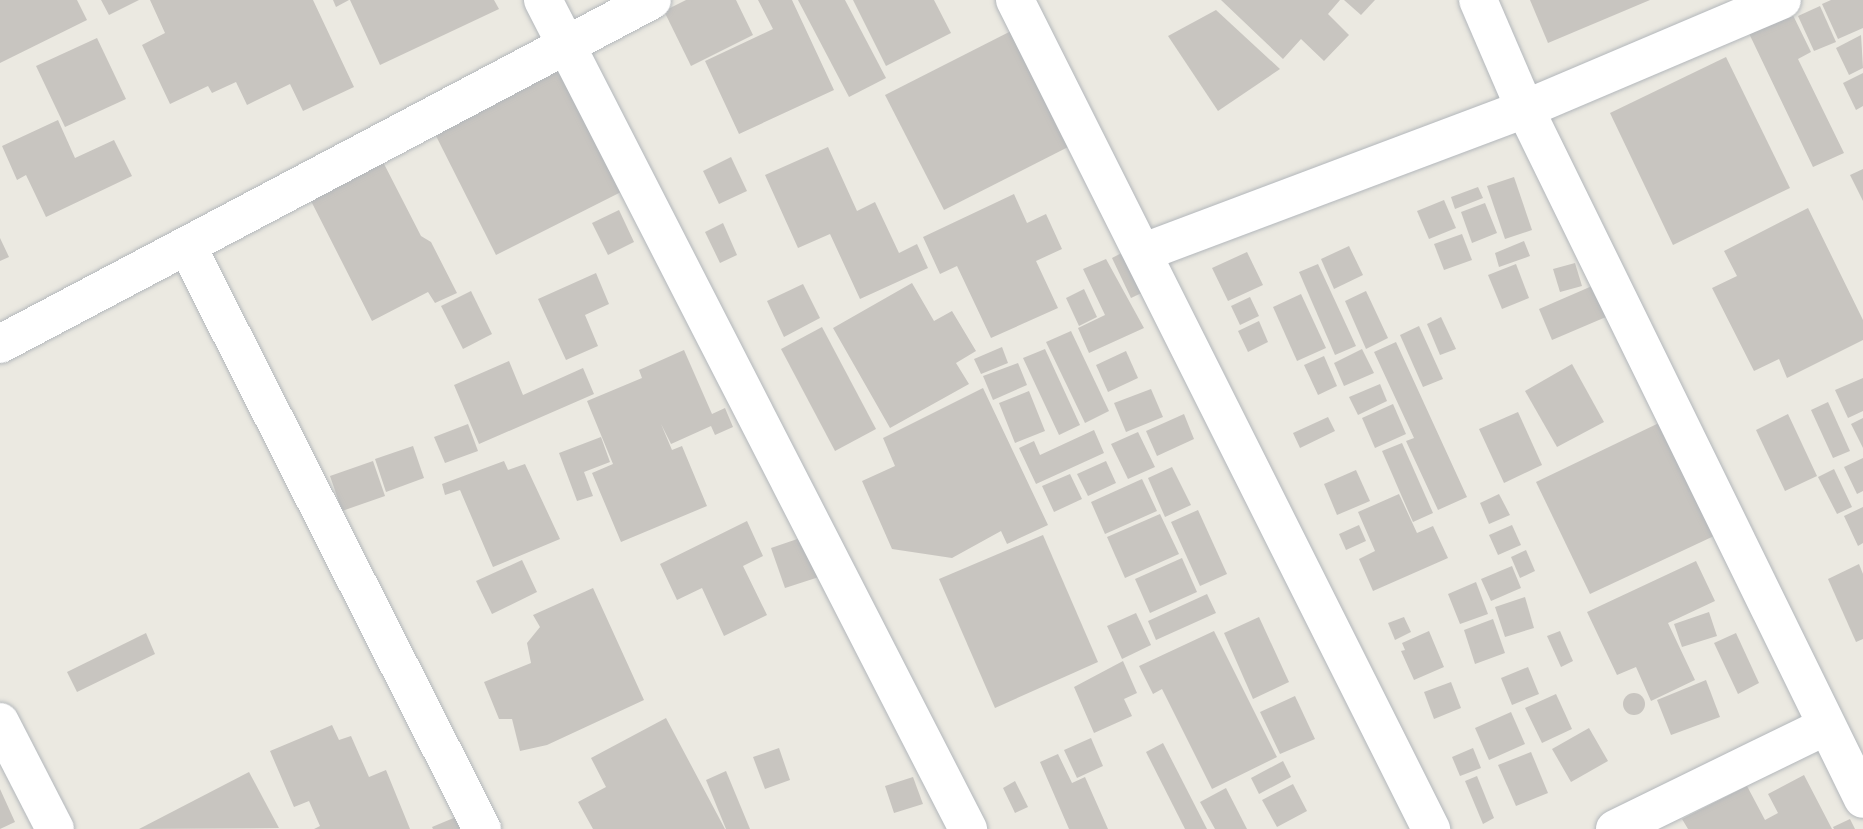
<!DOCTYPE html>
<style>
body{margin:0}
#map{position:relative;width:1863px;height:829px;overflow:hidden;background:#ebe9e1;font-family:Lato,sans-serif}
div>[style]{position:absolute}
[style*='--x']{left:calc(var(--x)*1px);top:calc(var(--y)*1px);width:calc(var(--w)*1px);rotate:calc(var(--a)*1deg)}
.building>*{inset:0;background:#c8c5c0}
.round{border-radius:50%}
.roads{filter:drop-shadow(0 0 2px #b3b7bb) drop-shadow(0 0 2px #b3b7bb)}
.minor>*{height:38px;margin:-19px;padding:0 19px;transform-origin:19px;border-radius:19px;background:#fff}
span{translate:-50% -50%;white-space:nowrap;text-align:center;line-height:1.15;-webkit-text-stroke:6px #fff;paint-order:stroke}
</style>
<div id="map">
<div class="building">
<div style="clip-path:polygon(0 0,77px 0,87px 20px,0 63px)"></div>
<div style="clip-path:polygon(101px 0,139px 0,109px 15px)"></div>
<div style="clip-path:polygon(150px 0,313px 0,354px 87px,303px 111px,290px 84px,247px 105px,236px 82px,212px 93px,208px 86px,170px 104px,142px 45px,165px 33px)"></div>
<div style="clip-path:polygon(333px 0,349px 0,336px 7px)"></div>
<div style="clip-path:polygon(350px 0,494px 0,499px 9px,380px 65px)"></div>
<div style="clip-path:polygon(686px 0,736px 0,753px 35px,691px 66px,664px 11px)"></div>
<div style="clip-path:polygon(758px 0,792px 0,834px 90px,739px 134px,705px 61px,773px 29px)"></div>
<div style="clip-path:polygon(798px 0,845px 0,886px 78px,849px 97px)"></div>
<div style="clip-path:polygon(853px 0,934px 0,951px 33px,886px 66px)"></div>
<div style="clip-path:polygon(1221px 0,1340px 0,1328px 14px,1349px 35px,1324px 61px,1301px 39px,1283px 59px)"></div>
<div style="clip-path:polygon(1344px 0,1375px 0,1361px 15px)"></div>
<div style="clip-path:polygon(1530px 0,1650px 0,1548px 43px)"></div>
<div style="clip-path:polygon(1831px 0,1863px 0,1863px 28px,1838px 39px,1822px 4px)"></div>
<div style="clip-path:polygon(1787px 3px,1811px 52px,1798px 59px,1844px 153px,1813px 167px,1744px 23px)"></div>
<div style="clip-path:polygon(1820px 6px,1836px 42px,1814px 51px,1798px 16px)"></div>
<div style="clip-path:polygon(1216px 10px,1280px 69px,1218px 111px,1168px 36px)"></div>
<div style="clip-path:polygon(1015px 29px,1074px 144px,944px 210px,885px 95px)"></div>
<div style="clip-path:polygon(1861px 35px,1863px 68px,1849px 75px,1836px 48px)"></div>
<div style="clip-path:polygon(97px 38px,126px 99px,65px 127px,36px 66px)"></div>
<div style="clip-path:polygon(1726px 57px,1790px 188px,1673px 245px,1610px 113px)"></div>
<div style="clip-path:polygon(562px 59px,627px 189px,496px 255px,431px 126px)"></div>
<div style="clip-path:polygon(1863px 73px,1863px 106px,1856px 110px,1843px 83px)"></div>
<div style="clip-path:polygon(58px 120px,75px 158px,114px 140px,132px 176px,46px 217px,26px 175px,17px 180px,2px 146px)"></div>
<div style="clip-path:polygon(828px 147px,857px 211px,875px 202px,899px 253px,917px 244px,928px 268px,860px 299px,830px 234px,798px 248px,765px 175px)"></div>
<div style="clip-path:polygon(731px 157px,747px 191px,719px 204px,703px 171px)"></div>
<div style="clip-path:polygon(382px 160px,421px 236px,431px 242px,457px 293px,435px 303px,428px 292px,372px 321px,309px 197px)"></div>
<div style="clip-path:polygon(1863px 169px,1863px 201px,1850px 175px)"></div>
<div style="clip-path:polygon(1514px 177px,1532px 230px,1505px 239px,1487px 186px)"></div>
<div style="clip-path:polygon(1478px 187px,1483px 198px,1455px 209px,1451px 197px)"></div>
<div style="clip-path:polygon(1014px 194px,1027px 223px,1046px 214px,1062px 249px,1036px 261px,1058px 308px,991px 338px,957px 266px,940px 274px,923px 237px)"></div>
<div style="clip-path:polygon(1444px 200px,1456px 228px,1429px 239px,1417px 211px)"></div>
<div style="clip-path:polygon(1485px 203px,1497px 233px,1472px 243px,1461px 212px)"></div>
<div style="clip-path:polygon(1808px 208px,1863px 320px,1863px 340px,1787px 378px,1779px 359px,1754px 371px,1712px 288px,1737px 276px,1724px 251px)"></div>
<div style="clip-path:polygon(619px 210px,634px 242px,608px 255px,592px 223px)"></div>
<div style="clip-path:polygon(723px 223px,737px 255px,720px 263px,705px 232px)"></div>
<div style="clip-path:polygon(1462px 234px,1472px 260px,1444px 270px,1434px 244px)"></div>
<div style="clip-path:polygon(0 238px,9px 257px,0 261px)"></div>
<div style="clip-path:polygon(1524px 241px,1530px 256px,1499px 267px,1495px 253px)"></div>
<div style="clip-path:polygon(1349px 246px,1363px 275px,1334px 289px,1321px 259px)"></div>
<div style="clip-path:polygon(1133px 247px,1152px 288px,1131px 298px,1112px 258px)"></div>
<div style="clip-path:polygon(1247px 252px,1263px 285px,1228px 301px,1212px 268px)"></div>
<div style="clip-path:polygon(1106px 259px,1144px 328px,1089px 353px,1078px 328px,1105px 315px,1083px 269px)"></div>
<div style="clip-path:polygon(1575px 263px,1582px 286px,1560px 292px,1553px 269px)"></div>
<div style="clip-path:polygon(1318px 264px,1356px 346px,1335px 355px,1299px 272px)"></div>
<div style="clip-path:polygon(1516px 264px,1529px 298px,1502px 309px,1488px 275px)"></div>
<div style="clip-path:polygon(596px 273px,609px 304px,585px 315px,598px 346px,566px 360px,538px 299px)"></div>
<div style="clip-path:polygon(912px 283px,934px 321px,952px 311px,976px 351px,956px 363px,969px 384px,890px 428px,833px 328px)"></div>
<div style="clip-path:polygon(1599px 283px,1613px 314px,1552px 340px,1539px 309px)"></div>
<div style="clip-path:polygon(803px 284px,820px 318px,784px 337px,767px 301px)"></div>
<div style="clip-path:polygon(1084px 289px,1097px 317px,1079px 326px,1066px 298px)"></div>
<div style="clip-path:polygon(471px 291px,492px 334px,463px 349px,441px 306px)"></div>
<div style="clip-path:polygon(1366px 291px,1388px 338px,1366px 349px,1345px 301px)"></div>
<div style="clip-path:polygon(1301px 294px,1326px 348px,1297px 361px,1273px 307px)"></div>
<div style="clip-path:polygon(1250px 297px,1259px 316px,1240px 325px,1231px 306px)"></div>
<div style="clip-path:polygon(1441px 317px,1456px 349px,1440px 355px,1427px 324px)"></div>
<div style="clip-path:polygon(1259px 321px,1268px 342px,1248px 352px,1238px 331px)"></div>
<div style="clip-path:polygon(1419px 326px,1443px 379px,1423px 387px,1400px 335px)"></div>
<div style="clip-path:polygon(822px 327px,876px 429px,835px 451px,781px 349px)"></div>
<div style="clip-path:polygon(1071px 331px,1109px 411px,1085px 423px,1046px 342px)"></div>
<div style="clip-path:polygon(1396px 342px,1467px 497px,1438px 510px,1406px 441px,1414px 438px,1374px 352px)"></div>
<div style="clip-path:polygon(1002px 347px,1008px 363px,981px 374px,974px 359px)"></div>
<div style="clip-path:polygon(1045px 349px,1080px 425px,1059px 435px,1023px 358px)"></div>
<div style="clip-path:polygon(1362px 349px,1374px 373px,1344px 386px,1334px 363px)"></div>
<div style="clip-path:polygon(684px 350px,712px 414px,725px 408px,733px 427px,715px 435px,711px 426px,671px 444px,661px 424px,672px 450px,682px 446px,707px 506px,621px 542px,592px 473px,613px 464px,587px 401px,642px 378px,639px 370px)"></div>
<div style="clip-path:polygon(1126px 351px,1138px 378px,1108px 392px,1096px 365px)"></div>
<div style="clip-path:polygon(1324px 356px,1337px 386px,1318px 395px,1304px 365px)"></div>
<div style="clip-path:polygon(509px 361px,523px 395px,583px 368px,594px 394px,479px 444px,454px 385px)"></div>
<div style="clip-path:polygon(1018px 363px,1027px 385px,993px 400px,983px 376px)"></div>
<div style="clip-path:polygon(1572px 364px,1604px 422px,1557px 447px,1525px 391px)"></div>
<div style="clip-path:polygon(1863px 378px,1863px 411px,1848px 418px,1835px 390px)"></div>
<div style="clip-path:polygon(1380px 384px,1387px 401px,1358px 415px,1349px 397px)"></div>
<div style="clip-path:polygon(983px 388px,1048px 525px,1007px 544px,1001px 531px,952px 558px,892px 549px,862px 481px,895px 466px,883px 438px)"></div>
<div style="clip-path:polygon(1151px 389px,1163px 417px,1126px 432px,1114px 403px)"></div>
<div style="clip-path:polygon(1029px 391px,1045px 431px,1015px 443px,999px 403px)"></div>
<div style="clip-path:polygon(1828px 402px,1850px 451px,1833px 458px,1811px 410px)"></div>
<div style="clip-path:polygon(1393px 404px,1406px 434px,1375px 448px,1362px 418px)"></div>
<div style="clip-path:polygon(1518px 412px,1542px 465px,1504px 483px,1479px 429px)"></div>
<div style="clip-path:polygon(1184px 414px,1194px 439px,1157px 456px,1146px 431px)"></div>
<div style="clip-path:polygon(1788px 414px,1817px 476px,1785px 491px,1756px 430px)"></div>
<div style="clip-path:polygon(1328px 417px,1335px 431px,1300px 448px,1293px 433px)"></div>
<div style="clip-path:polygon(1863px 418px,1863px 448px,1851px 424px)"></div>
<div style="clip-path:polygon(1661px 422px,1714px 536px,1590px 594px,1536px 482px)"></div>
<div style="clip-path:polygon(468px 424px,478px 451px,445px 463px,434px 437px)"></div>
<div style="clip-path:polygon(1094px 430px,1104px 453px,1036px 484px,1019px 448px,1034px 441px,1040px 455px)"></div>
<div style="clip-path:polygon(1138px 432px,1155px 467px,1128px 479px,1111px 444px)"></div>
<div style="clip-path:polygon(601px 437px,610px 462px,584px 472px,593px 496px,577px 501px,559px 453px)"></div>
<div style="clip-path:polygon(1402px 443px,1433px 513px,1413px 522px,1382px 451px)"></div>
<div style="clip-path:polygon(413px 446px,424px 478px,386px 492px,375px 459px)"></div>
<div style="clip-path:polygon(1863px 458px,1863px 491px,1857px 494px,1844px 467px)"></div>
<div style="clip-path:polygon(373px 461px,385px 496px,342px 511px,330px 476px)"></div>
<div style="clip-path:polygon(504px 461px,508px 470px,525px 464px,560px 539px,493px 567px,460px 490px,445px 495px,442px 484px)"></div>
<div style="clip-path:polygon(1106px 461px,1116px 483px,1088px 496px,1077px 474px)"></div>
<div style="clip-path:polygon(1172px 467px,1191px 505px,1165px 517px,1148px 478px)"></div>
<div style="clip-path:polygon(1834px 469px,1852px 507px,1837px 514px,1818px 477px)"></div>
<div style="clip-path:polygon(1356px 470px,1370px 501px,1337px 515px,1324px 484px)"></div>
<div style="clip-path:polygon(1070px 474px,1082px 499px,1054px 512px,1042px 486px)"></div>
<div style="clip-path:polygon(1142px 479px,1157px 511px,1105px 534px,1091px 502px)"></div>
<div style="clip-path:polygon(1399px 494px,1417px 533px,1433px 526px,1448px 558px,1373px 591px,1359px 559px,1375px 551px,1358px 512px)"></div>
<div style="clip-path:polygon(1499px 494px,1510px 515px,1489px 524px,1480px 503px)"></div>
<div style="clip-path:polygon(1863px 507px,1863px 543px,1858px 546px,1844px 516px)"></div>
<div style="clip-path:polygon(1198px 510px,1227px 574px,1200px 586px,1171px 522px)"></div>
<div style="clip-path:polygon(1160px 514px,1179px 554px,1125px 578px,1107px 537px)"></div>
<div style="clip-path:polygon(747px 521px,763px 556px,743px 566px,767px 615px,724px 636px,702px 588px,677px 600px,660px 564px)"></div>
<div style="clip-path:polygon(1359px 525px,1366px 541px,1346px 550px,1339px 534px)"></div>
<div style="clip-path:polygon(1512px 525px,1521px 545px,1498px 555px,1489px 535px)"></div>
<div style="clip-path:polygon(809px 535px,822px 576px,785px 588px,771px 548px)"></div>
<div style="clip-path:polygon(1043px 535px,1098px 662px,995px 708px,939px 579px)"></div>
<div style="clip-path:polygon(1526px 550px,1535px 571px,1520px 578px,1511px 557px)"></div>
<div style="clip-path:polygon(1182px 558px,1197px 592px,1150px 613px,1135px 579px)"></div>
<div style="clip-path:polygon(522px 560px,537px 592px,492px 614px,476px 581px)"></div>
<div style="clip-path:polygon(1696px 561px,1715px 601px,1668px 623px,1695px 680px,1651px 701px,1636px 667px,1617px 675px,1587px 612px)"></div>
<div style="clip-path:polygon(1859px 564px,1863px 574px,1863px 639px,1856px 642px,1828px 579px)"></div>
<div style="clip-path:polygon(1512px 566px,1521px 588px,1491px 601px,1481px 579px)"></div>
<div style="clip-path:polygon(1476px 582px,1488px 614px,1460px 624px,1448px 594px)"></div>
<div style="clip-path:polygon(593px 588px,644px 700px,547px 745px,520px 751px,512px 719px,499px 719px,484px 682px,531px 663px,527px 643px,540px 627px,533px 615px)"></div>
<div style="clip-path:polygon(1207px 594px,1216px 613px,1156px 640px,1148px 621px)"></div>
<div style="clip-path:polygon(1525px 597px,1534px 628px,1505px 637px,1495px 607px)"></div>
<div style="clip-path:polygon(1709px 612px,1717px 636px,1682px 647px,1674px 624px)"></div>
<div style="clip-path:polygon(1136px 613px,1151px 645px,1122px 659px,1107px 626px)"></div>
<div style="clip-path:polygon(1259px 617px,1289px 682px,1253px 699px,1224px 633px)"></div>
<div style="clip-path:polygon(1404px 617px,1411px 632px,1395px 640px,1388px 623px)"></div>
<div style="clip-path:polygon(1493px 619px,1505px 653px,1475px 664px,1464px 630px)"></div>
<div style="clip-path:polygon(1214px 631px,1277px 757px,1212px 789px,1162px 689px,1153px 694px,1139px 666px)"></div>
<div style="clip-path:polygon(1429px 631px,1444px 667px,1414px 680px,1401px 651px,1405px 650px,1402px 643px)"></div>
<div style="clip-path:polygon(1560px 631px,1573px 661px,1561px 667px,1547px 636px)"></div>
<div style="clip-path:polygon(146px 633px,155px 654px,77px 692px,67px 672px)"></div>
<div style="clip-path:polygon(1736px 633px,1759px 683px,1738px 694px,1714px 643px)"></div>
<div style="clip-path:polygon(1123px 661px,1137px 693px,1124px 699px,1132px 716px,1094px 733px,1074px 687px)"></div>
<div style="clip-path:polygon(1528px 667px,1539px 694px,1512px 705px,1501px 678px)"></div>
<div style="clip-path:polygon(1706px 680px,1720px 717px,1671px 735px,1657px 700px)"></div>
<div style="clip-path:polygon(1451px 682px,1461px 708px,1434px 719px,1424px 692px)"></div>
<div class="round" style="left:1623px;top:693px;width:22px;height:22px"></div>
<div style="clip-path:polygon(1556px 694px,1572px 729px,1542px 743px,1525px 708px)"></div>
<div style="clip-path:polygon(1295px 696px,1315px 739px,1280px 754px,1260px 712px)"></div>
<div style="clip-path:polygon(1511px 712px,1525px 744px,1489px 760px,1475px 728px)"></div>
<div style="clip-path:polygon(666px 718px,725px 829px,593px 829px,578px 802px,606px 787px,591px 758px)"></div>
<div style="clip-path:polygon(332px 725px,339px 740px,351px 736px,369px 777px,386px 770px,410px 829px,314px 829px,320px 826px,309px 801px,294px 807px,270px 751px)"></div>
<div style="clip-path:polygon(1589px 728px,1608px 761px,1571px 782px,1552px 749px)"></div>
<div style="clip-path:polygon(1091px 738px,1103px 766px,1077px 778px,1064px 750px)"></div>
<div style="clip-path:polygon(1163px 743px,1207px 829px,1185px 829px,1146px 752px)"></div>
<div style="clip-path:polygon(779px 748px,790px 780px,765px 789px,753px 757px)"></div>
<div style="clip-path:polygon(1473px 748px,1481px 768px,1460px 776px,1452px 757px)"></div>
<div style="clip-path:polygon(1531px 752px,1548px 793px,1516px 806px,1498px 765px)"></div>
<div style="clip-path:polygon(1058px 754px,1072px 783px,1085px 777px,1108px 829px,1069px 829px,1040px 762px)"></div>
<div style="clip-path:polygon(1283px 761px,1291px 777px,1259px 794px,1251px 778px)"></div>
<div style="clip-path:polygon(726px 771px,750px 829px,726px 829px,706px 780px)"></div>
<div style="clip-path:polygon(249px 772px,279px 828px,139px 829px)"></div>
<div style="clip-path:polygon(1804px 775px,1832px 829px,1688px 829px,1682px 819px,1747px 786px,1765px 820px,1778px 813px,1768px 794px)"></div>
<div style="clip-path:polygon(1477px 776px,1494px 818px,1483px 824px,1465px 781px)"></div>
<div style="clip-path:polygon(913px 777px,923px 804px,894px 813px,885px 786px)"></div>
<div style="clip-path:polygon(1015px 781px,1028px 807px,1015px 813px,1003px 788px)"></div>
<div style="clip-path:polygon(1293px 784px,1307px 811px,1277px 827px,1262px 800px)"></div>
<div style="clip-path:polygon(1226px 788px,1247px 829px,1215px 829px,1200px 802px)"></div>
<div style="clip-path:polygon(0 789px,15px 822px,0 829px)"></div>
<div style="clip-path:polygon(456px 817px,461px 829px,433px 829px,432px 827px)"></div>
<div style="clip-path:polygon(1850px 819px,1855px 829px,1834px 829px,1833px 827px)"></div>
</div>
<div class="roads">
<div class="minor">
<div style="--x:543;--y:0;--w:932;--a:62.86"></div>
<div style="--x:1015;--y:0;--w:928;--a:63.35"></div>
<div style="--x:1478;--y:0;--w:119;--a:66.7"></div>
<div style="--x:1525;--y:109;--w:768;--a:63.9"></div>
<div style="--x:188;--y:248;--w:651;--a:63.16"></div>
<div style="--x:1144;--y:252;--w:407;--a:-20.6"></div>
<div style="--x:1525;--y:109;--w:279;--a:-23"></div>
<div style="--x:0;--y:344;--w:737;--a:-27.82"></div>
<div style="--x:0;--y:722;--w:120;--a:62.8"></div>
<div style="--x:1615;--y:829;--w:235;--a:-26"></div>
</div>
</div>
</div>
